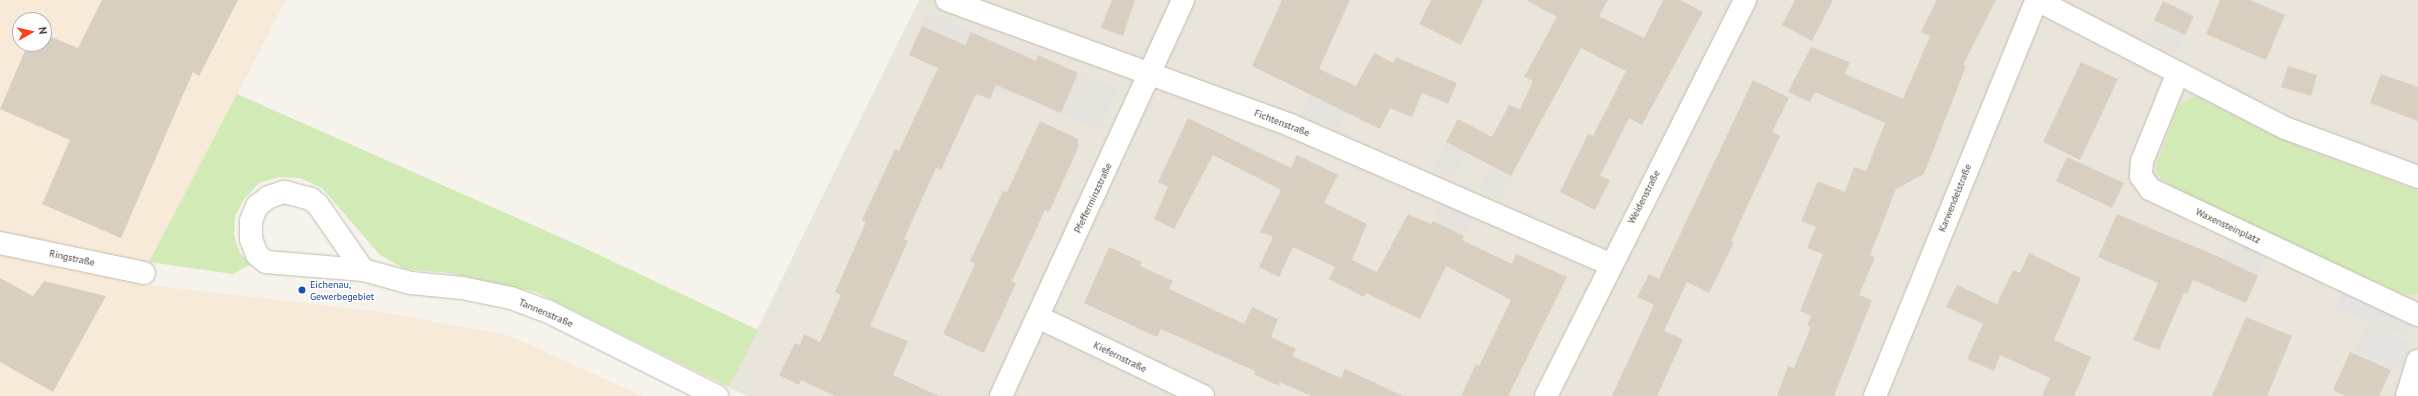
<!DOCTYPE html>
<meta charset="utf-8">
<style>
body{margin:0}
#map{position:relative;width:2418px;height:396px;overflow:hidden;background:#f6f3ec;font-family:"PT Sans",sans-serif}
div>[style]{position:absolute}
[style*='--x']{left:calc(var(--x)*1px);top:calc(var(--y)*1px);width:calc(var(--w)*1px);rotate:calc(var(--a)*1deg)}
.residential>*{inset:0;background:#eae5da}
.commercial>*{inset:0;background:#f7ead8}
.industrial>*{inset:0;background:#e6e2dd}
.green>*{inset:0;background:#d2eab5}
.parking>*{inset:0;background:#e5e3e0}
.building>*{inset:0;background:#d8cfc1}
.roads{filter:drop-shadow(0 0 1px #c2bbae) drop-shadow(0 0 1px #c2bbae)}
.minor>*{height:22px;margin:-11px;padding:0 11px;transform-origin:11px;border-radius:11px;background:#fff}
.dots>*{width:11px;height:11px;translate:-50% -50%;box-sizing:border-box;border:2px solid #fff;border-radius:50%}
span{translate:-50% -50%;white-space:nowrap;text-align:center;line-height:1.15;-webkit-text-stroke:3.5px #fff;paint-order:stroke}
.street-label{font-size:10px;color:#4b4439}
.transit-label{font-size:10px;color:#164399}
.left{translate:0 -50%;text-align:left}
.north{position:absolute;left:12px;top:12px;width:40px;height:40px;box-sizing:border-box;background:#fff;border:1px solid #b7b4b0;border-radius:50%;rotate:82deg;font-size:11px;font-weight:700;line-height:16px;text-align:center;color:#4b4439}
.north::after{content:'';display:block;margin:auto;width:14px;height:18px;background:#fc3f1d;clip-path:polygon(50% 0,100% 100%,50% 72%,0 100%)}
</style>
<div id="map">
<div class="residential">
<div style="clip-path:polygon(919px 0,2418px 0,2418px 396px,747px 396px,729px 387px)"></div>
</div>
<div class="commercial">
<div style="clip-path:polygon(evenodd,0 0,286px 0,140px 284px,380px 312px,508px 335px,642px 396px,0 396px,0 0,20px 20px,44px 20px,44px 44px,20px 44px,20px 20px)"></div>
</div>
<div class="industrial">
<div style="clip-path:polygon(2163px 1px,2194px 15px,2176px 55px,2145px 38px)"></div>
<div style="clip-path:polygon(927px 12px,1012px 50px,1038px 55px,1117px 89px,1099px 131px,1020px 95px,994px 90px,990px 99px,949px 82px,952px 75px,909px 55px)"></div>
<div style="clip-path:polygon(1321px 70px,1357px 86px,1337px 130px,1301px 116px)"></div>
<div style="clip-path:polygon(1458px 120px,1467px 153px,1453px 180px,1433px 169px)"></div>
<div style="clip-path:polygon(1502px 144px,1522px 155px,1500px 199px,1480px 189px)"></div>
<div style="clip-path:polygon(1443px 200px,1475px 215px,1454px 256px,1423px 241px)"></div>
<div style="clip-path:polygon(2229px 240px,2266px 257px,2246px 303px,2209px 287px)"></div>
</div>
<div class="green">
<div style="clip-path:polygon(237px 94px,578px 245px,758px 330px,729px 387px,536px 292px,449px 273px,405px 269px,380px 255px,322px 188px,300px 178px,279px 177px,259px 183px,244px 199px,235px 216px,234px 236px,240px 253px,251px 264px,233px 274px,149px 262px)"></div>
<div style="clip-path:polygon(2194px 96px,2305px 149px,2418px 191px,2418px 294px,2405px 295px,2204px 203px,2162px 180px,2156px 171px,2157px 163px,2175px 115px,2179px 105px)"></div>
</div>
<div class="parking">
<div style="clip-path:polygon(2342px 291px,2410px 321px,2404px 336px,2336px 307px)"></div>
<div style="clip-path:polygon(2366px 324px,2411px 344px,2399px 371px,2354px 351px)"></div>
</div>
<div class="building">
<div style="clip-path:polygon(102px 0,238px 0,199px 76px,193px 72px,121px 238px,42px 204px,70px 140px,0 109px,28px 44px,44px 44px,44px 34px,78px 48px)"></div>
<div style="clip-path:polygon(1112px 0,1135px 0,1123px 36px,1101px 28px)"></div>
<div style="clip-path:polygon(1282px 0,1350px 0,1319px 69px,1356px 86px,1374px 53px,1393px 63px,1396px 57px,1457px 83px,1448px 104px,1422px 93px,1412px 117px,1390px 108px,1380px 129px,1252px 66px)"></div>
<div style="clip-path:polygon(1431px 0,1483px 0,1461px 45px,1419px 24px)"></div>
<div style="clip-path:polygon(1526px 0,1608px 0,1599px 16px,1644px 38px,1663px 0,1680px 0,1703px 12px,1642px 125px,1629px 118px,1600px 176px,1610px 180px,1595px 210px,1560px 192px,1588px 134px,1593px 136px,1626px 71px,1581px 48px,1511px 176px,1446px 142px,1458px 119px,1492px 137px,1509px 105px,1520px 109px,1533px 81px,1524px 77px,1557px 17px)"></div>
<div style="clip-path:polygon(1795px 0,1833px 0,1812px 41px,1782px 25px)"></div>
<div style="clip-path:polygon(1937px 0,1996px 0,1963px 65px,1966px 66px,1924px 174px,1896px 189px,1870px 255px,1875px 257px,1859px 295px,1872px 300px,1834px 396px,1777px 396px,1788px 366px,1794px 368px,1811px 327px,1807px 326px,1811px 316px,1800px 311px,1823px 254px,1807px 248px,1816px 227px,1801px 221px,1818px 181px,1845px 192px,1854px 167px,1866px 171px,1885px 123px,1815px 92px,1810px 102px,1788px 92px,1811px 47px,1850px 62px,1845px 74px,1903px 99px,1930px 36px,1921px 32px)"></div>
<div style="clip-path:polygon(2220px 0,2250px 0,2285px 15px,2266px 60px,2206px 34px)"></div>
<div style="clip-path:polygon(2163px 1px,2194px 16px,2185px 35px,2154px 20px)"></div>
<div style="clip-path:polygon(922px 26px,965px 45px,971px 32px,1036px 61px,1038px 55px,1078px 73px,1061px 113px,996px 85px,990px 99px,976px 94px,941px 170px,936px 168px,904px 239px,908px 241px,870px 326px,908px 341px,893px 375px,939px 396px,835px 396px,801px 380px,799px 385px,779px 375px,795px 343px,800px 345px,804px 334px,820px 342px,841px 295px,835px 292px,866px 222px,862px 220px,895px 149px,899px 151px,938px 68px,909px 55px)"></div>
<div style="clip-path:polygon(2081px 62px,2118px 79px,2080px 160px,2043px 142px)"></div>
<div style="clip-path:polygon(2288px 66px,2317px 75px,2311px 96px,2281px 87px)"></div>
<div style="clip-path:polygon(2381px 74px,2418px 87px,2418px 121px,2370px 103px)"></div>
<div style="clip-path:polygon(1753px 80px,1789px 98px,1772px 132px,1780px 136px,1731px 241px,1734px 242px,1709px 293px,1687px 282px,1664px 331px,1683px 339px,1657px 396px,1612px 396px,1654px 305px,1637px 297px,1649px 274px,1659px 279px)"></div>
<div style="clip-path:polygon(1188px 118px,1291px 168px,1297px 155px,1338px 175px,1324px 203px,1367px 224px,1352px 260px,1377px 272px,1408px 214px,1431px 224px,1433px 221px,1464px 236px,1462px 240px,1512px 264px,1516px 254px,1567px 277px,1508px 396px,1461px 396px,1476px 364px,1479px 366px,1511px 300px,1446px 266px,1420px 319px,1366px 293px,1364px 297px,1329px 279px,1335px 267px,1293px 247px,1279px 277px,1259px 267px,1273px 237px,1260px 232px,1281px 190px,1213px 155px,1174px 229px,1154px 219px,1168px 187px,1158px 182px)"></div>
<div style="clip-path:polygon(1040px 121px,1078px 139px,1078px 148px,1049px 212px,1045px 210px,1012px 281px,1016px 283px,984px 353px,943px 334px,975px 264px,970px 261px,1003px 191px,1007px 192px)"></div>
<div style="clip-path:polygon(2067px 157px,2124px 183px,2112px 208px,2056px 181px)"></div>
<div style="clip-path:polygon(2117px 214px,2217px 256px,2258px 276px,2246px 303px,2193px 280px,2187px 294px,2184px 293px,2159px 350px,2133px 340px,2158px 283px,2098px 257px)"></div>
<div style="clip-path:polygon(1109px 247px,1142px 262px,1140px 266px,1173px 281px,1169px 289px,1244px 324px,1252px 307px,1278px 319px,1271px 337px,1296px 349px,1292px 356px,1341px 378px,1345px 369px,1403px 396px,1311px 396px,1280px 382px,1279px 386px,1254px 374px,1255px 371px,1161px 329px,1157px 337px,1084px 303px)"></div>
<div style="clip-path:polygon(2029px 253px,2081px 278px,2054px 340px,2091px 357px,2074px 396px,2042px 396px,2050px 378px,2000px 355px,1994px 371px,1967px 359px,1983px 324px,1946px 307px,1957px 285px,1997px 304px,2013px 270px,2020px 273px)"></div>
<div style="clip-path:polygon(0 278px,33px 296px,44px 281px,106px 296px,53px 392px,0 362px)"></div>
<div style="clip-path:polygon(2246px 317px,2292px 336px,2276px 375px,2267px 396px,2212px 396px)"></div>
<div style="clip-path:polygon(2350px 352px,2391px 370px,2379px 396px,2345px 396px,2333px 390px)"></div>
</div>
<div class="roads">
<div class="minor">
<div style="--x:947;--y:0;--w:365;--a:20"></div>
<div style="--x:1290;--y:125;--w:349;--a:23.5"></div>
<div style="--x:2037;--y:0;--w:279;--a:27.3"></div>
<div style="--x:2285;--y:128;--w:142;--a:20.2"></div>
<div style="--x:2177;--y:75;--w:93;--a:112.1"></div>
<div style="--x:2142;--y:161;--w:15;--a:94"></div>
<div style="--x:2141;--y:176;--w:16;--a:55"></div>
<div style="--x:2150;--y:189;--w:296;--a:25.2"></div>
<div style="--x:0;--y:243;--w:147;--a:11.8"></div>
<div style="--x:363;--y:270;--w:79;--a:-124.7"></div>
<div style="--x:318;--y:205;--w:9;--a:-139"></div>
<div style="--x:311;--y:199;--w:28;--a:-165"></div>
<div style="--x:284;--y:192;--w:16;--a:162"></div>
<div style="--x:269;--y:197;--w:15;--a:143"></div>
<div style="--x:257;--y:206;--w:16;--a:112"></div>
<div style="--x:251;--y:221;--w:18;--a:90"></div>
<div style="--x:251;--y:239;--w:17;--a:69"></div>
<div style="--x:257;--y:255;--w:11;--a:38"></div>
<div style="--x:266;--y:262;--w:97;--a:4.7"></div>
<div style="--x:363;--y:270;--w:50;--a:15.2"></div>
<div style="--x:411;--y:283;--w:51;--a:5.6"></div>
<div style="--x:462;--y:288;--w:50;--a:11.5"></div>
<div style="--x:511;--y:298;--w:40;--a:20.2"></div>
<div style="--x:549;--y:312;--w:188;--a:26.6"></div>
<div style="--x:1038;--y:317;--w:183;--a:25.6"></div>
<div style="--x:1001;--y:396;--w:436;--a:-65.3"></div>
<div style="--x:1546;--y:396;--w:443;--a:-63.3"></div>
<div style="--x:1875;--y:396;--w:428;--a:-67.8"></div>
<div style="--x:2407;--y:396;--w:37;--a:-73"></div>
</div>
</div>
<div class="dots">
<div style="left:302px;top:290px;background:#1a4fb4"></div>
</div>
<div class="street-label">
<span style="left:1282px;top:123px;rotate:21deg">Fichtenstraße</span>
<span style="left:1644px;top:197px;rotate:-63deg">Weidenstraße</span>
<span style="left:1093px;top:198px;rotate:-65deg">Pfefferminzstraße</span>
<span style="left:1955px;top:198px;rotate:-68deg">Karwendelstraße</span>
<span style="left:2228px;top:226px;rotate:25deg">Waxensteinplatz</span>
<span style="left:72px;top:258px;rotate:12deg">Ringstraße</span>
<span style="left:546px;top:313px;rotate:23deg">Tannenstraße</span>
<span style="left:1120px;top:357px;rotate:26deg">Kiefernstraße</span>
</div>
<div class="transit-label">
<span class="left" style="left:310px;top:290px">Eichenau,<br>Gewerbegebiet</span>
</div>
<div class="north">N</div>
</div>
